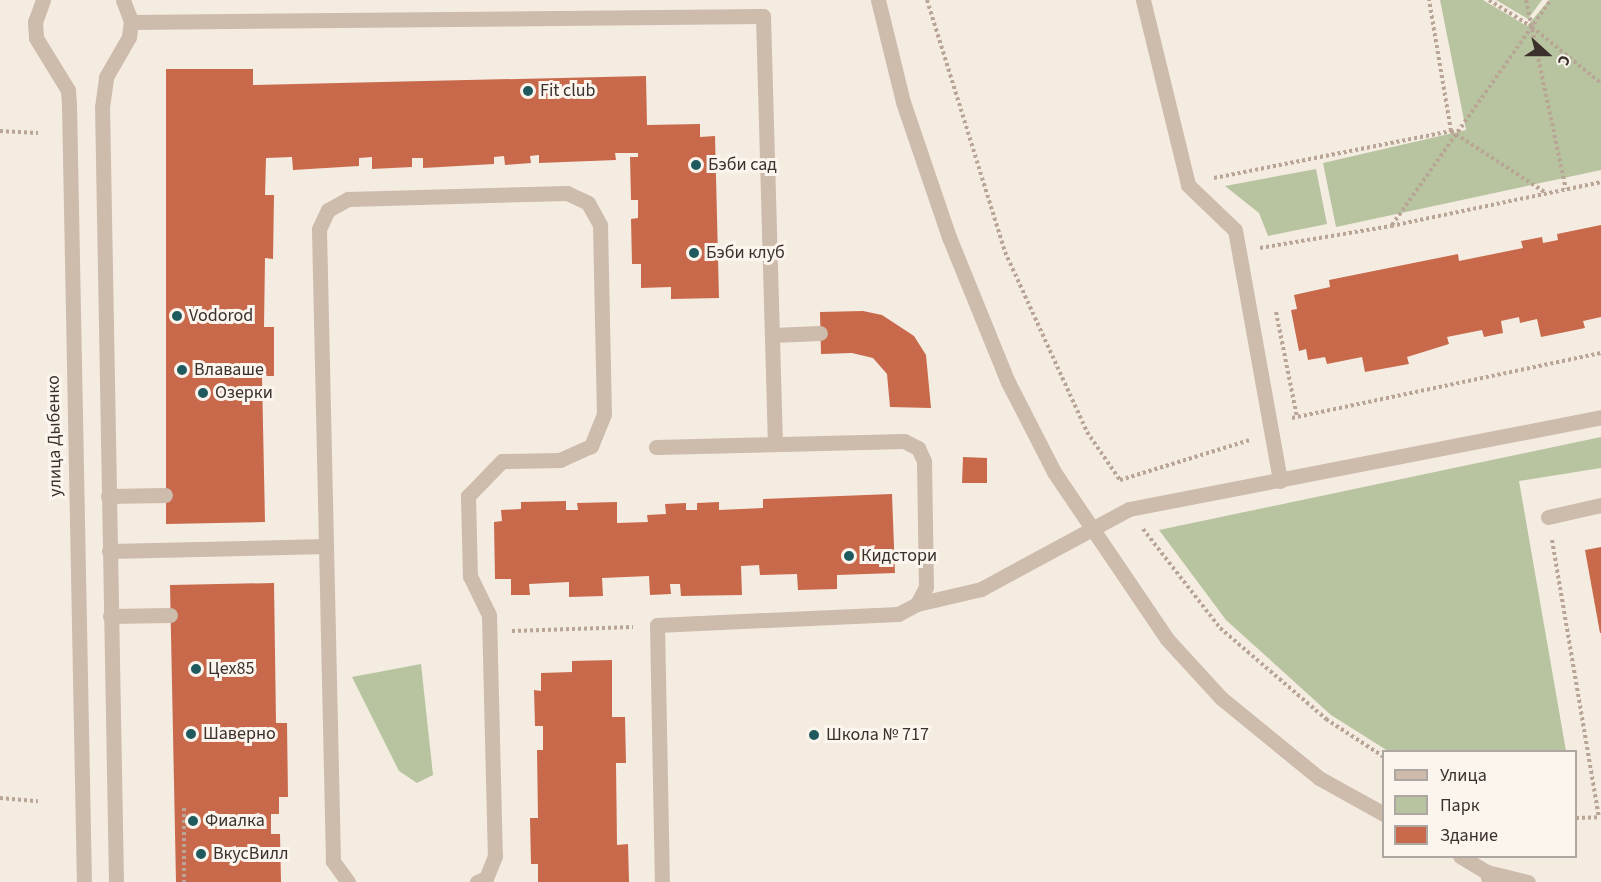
<!DOCTYPE html>
<meta charset="utf-8">
<style>
body{margin:0}
#map{position:relative;width:1601px;height:882px;overflow:hidden;background:#f4ebe1;font-family:"Source Sans 3",sans-serif}
div>[style]{position:absolute}
[style*='--x']{left:calc(var(--x)*1px);top:calc(var(--y)*1px);width:calc(var(--w)*1px);rotate:calc(var(--a)*1deg)}
.green>*{inset:0;background:#b8c4a0}
.building>*{inset:0;background:#c8694b}
.path>*{height:4px;margin-top:-2px;transform-origin:0;background:repeating-linear-gradient(90deg,#b9a596 0 3px,transparent 0 6px)}
.service>*{height:15px;margin:-7.5px;padding:0 7.5px;transform-origin:7.5px;border-radius:7.5px;background:#cdbbac}
.minor>*{height:15px;margin:-7.5px;padding:0 7.5px;transform-origin:7.5px;border-radius:7.5px;background:#cdbbac}
.dots>*{width:16px;height:16px;translate:-50% -50%;box-sizing:border-box;border:3px solid #fbf5ee;border-radius:50%}
span{translate:-50% -50%;white-space:nowrap;text-align:center;line-height:1.15;-webkit-text-stroke:6px #fbf5ee;paint-order:stroke}
.poi-label{font-size:18px;color:#3b302b}
.left{translate:0 -50%;text-align:left}
.street-label{font-size:18px;color:#3b302b}
.legend{position:absolute;left:1382px;top:750px;width:195px;height:108px;box-sizing:border-box;background:#fbf5ee;border:2px solid #aea6a0;margin:0;padding:8px 10px;list-style:none;font-size:18px;color:#3b302b}
.legend li{display:flex;align-items:center;gap:12px;height:30px}
.legend b{width:30px;border:2px solid #aea6a0}
.north{position:absolute;left:1517px;top:24px;width:60px;height:60px;-webkit-text-stroke:4px #fbf5ee;paint-order:stroke;rotate:111deg;font-size:16px;font-weight:700;line-height:24px;text-align:center;color:#3b302b}
.north::after{content:'';display:block;margin:auto;width:21px;height:27px;background:#3b302b;clip-path:polygon(50% 0,100% 100%,50% 72%,0 100%)}
</style>
<div id="map">
<div class="green">
<div style="clip-path:polygon(1440px 0,1483px 0,1527px 26px,1549px 0,1601px 0,1601px 170px,1336px 227px,1323px 163px,1466px 130px)"></div>
<div style="clip-path:polygon(1496px 0,1542px 0,1528px 19px)"></div>
<div style="clip-path:polygon(1316px 169px,1327px 224px,1268px 236px,1259px 213px,1225px 186px)"></div>
<div style="clip-path:polygon(1601px 437px,1601px 468px,1519px 481px,1566px 751px,1388px 751px,1331px 715px,1226px 620px,1159px 530px)"></div>
<div style="clip-path:polygon(421px 664px,433px 775px,417px 783px,399px 771px,352px 677px)"></div>
</div>
<div class="building">
<div style="clip-path:polygon(166px 69px,253px 69px,253px 85px,646px 76px,647px 125px,700px 124px,700px 137px,715px 136px,719px 298px,671px 299px,671px 287px,641px 288px,641px 264px,632px 264px,631px 219px,638px 218px,638px 200px,631px 200px,630px 157px,638px 157px,638px 153px,615px 153px,616px 160px,539px 163px,539px 155px,530px 156px,531px 163px,505px 165px,504px 156px,494px 157px,494px 164px,423px 168px,423px 158px,412px 158px,412px 167px,372px 169px,372px 157px,359px 158px,359px 166px,293px 170px,292px 157px,266px 158px,265px 195px,274px 195px,273px 259px,265px 258px,264px 327px,274px 327px,274px 376px,262px 376px,265px 522px,166px 524px)"></div>
<div style="clip-path:polygon(1601px 225px,1601px 317px,1583px 321px,1585px 328px,1541px 337px,1537px 319px,1520px 323px,1519px 317px,1501px 321px,1503px 333px,1484px 337px,1482px 330px,1447px 337px,1449px 344px,1407px 357px,1409px 364px,1365px 372px,1362px 357px,1327px 364px,1325px 357px,1308px 360px,1306px 349px,1299px 351px,1291px 310px,1297px 309px,1294px 295px,1330px 287px,1329px 280px,1458px 254px,1459px 261px,1523px 248px,1521px 241px,1542px 237px,1543px 243px,1558px 240px,1557px 234px)"></div>
<div style="clip-path:polygon(863px 311px,882px 315px,914px 336px,926px 355px,931px 408px,890px 407px,887px 374px,873px 358px,852px 353px,821px 354px,820px 312px)"></div>
<div style="clip-path:polygon(963px 457px,987px 458px,987px 483px,962px 483px)"></div>
<div style="clip-path:polygon(892px 494px,895px 573px,837px 575px,837px 589px,798px 590px,797px 574px,760px 575px,759px 565px,741px 566px,742px 595px,681px 596px,680px 584px,670px 584px,671px 594px,650px 595px,649px 576px,602px 578px,603px 596px,569px 597px,569px 582px,529px 584px,530px 595px,511px 595px,511px 579px,495px 579px,494px 522px,502px 521px,501px 510px,521px 509px,521px 502px,566px 501px,566px 510px,578px 510px,577px 503px,617px 502px,617px 523px,648px 522px,647px 515px,666px 514px,665px 504px,686px 503px,686px 510px,697px 510px,697px 503px,719px 502px,719px 510px,763px 508px,763px 499px)"></div>
<div style="clip-path:polygon(1601px 547px,1601px 633px,1600px 633px,1585px 550px)"></div>
<div style="clip-path:polygon(274px 583px,276px 723px,287px 723px,288px 797px,279px 797px,279px 814px,271px 814px,271px 834px,280px 834px,281px 882px,176px 882px,170px 585px)"></div>
<div style="clip-path:polygon(612px 660px,612px 717px,625px 717px,626px 763px,616px 763px,617px 845px,628px 844px,629px 882px,538px 882px,538px 864px,531px 864px,530px 818px,538px 818px,537px 750px,543px 750px,543px 726px,535px 726px,534px 690px,541px 691px,541px 673px,572px 672px,572px 661px)"></div>
</div>
<div class="path">
<div style="--x:927;--y:0;--w:264;--a:72.8"></div>
<div style="--x:1005;--y:252;--w:198;--a:65.5"></div>
<div style="--x:1087;--y:432;--w:58;--a:55.5"></div>
<div style="--x:1120;--y:480;--w:136;--a:-17.1"></div>
<div style="--x:1489;--y:0;--w:51;--a:32.1"></div>
<div style="--x:1532;--y:27;--w:89;--a:39.1"></div>
<div style="--x:1526;--y:0;--w:193;--a:78.1"></div>
<div style="--x:0;--y:131;--w:38;--a:3"></div>
<div style="--x:1451;--y:131;--w:113;--a:33.1"></div>
<div style="--x:1214;--y:178;--w:242;--a:-11.2"></div>
<div style="--x:1451;--y:131;--w:133;--a:-99.5"></div>
<div style="--x:1392;--y:225;--w:276;--a:-54.8"></div>
<div style="--x:1260;--y:248;--w:133;--a:-9.5"></div>
<div style="--x:1391;--y:226;--w:215;--a:-11.8"></div>
<div style="--x:1276;--y:312;--w:107;--a:78.7"></div>
<div style="--x:1292;--y:418;--w:316;--a:-11.9"></div>
<div style="--x:1143;--y:529;--w:125;--a:52.1"></div>
<div style="--x:1220;--y:628;--w:140;--a:40.6"></div>
<div style="--x:1326;--y:719;--w:69;--a:33.2"></div>
<div style="--x:1552;--y:540;--w:281;--a:80.4"></div>
<div style="--x:512;--y:631;--w:121;--a:-1.9"></div>
<div style="--x:0;--y:798;--w:38;--a:5"></div>
<div style="--x:184;--y:808;--w:74;--a:90"></div>
<div style="--x:1576;--y:818;--w:23;--a:-2"></div>
</div>
<div class="service">
<div style="--x:1143;--y:0;--w:190;--a:76.3"></div>
<div style="--x:1188;--y:185;--w:65;--a:43.8"></div>
<div style="--x:1235;--y:230;--w:255;--a:79.8"></div>
<div style="--x:131;--y:22;--w:632;--a:-0.54"></div>
<div style="--x:763;--y:16;--w:428;--a:88.4"></div>
<div style="--x:772;--y:335;--w:48;--a:-2.4"></div>
<div style="--x:656;--y:447;--w:248;--a:-1.4"></div>
<div style="--x:904;--y:441;--w:16;--a:27"></div>
<div style="--x:918;--y:448;--w:14;--a:65"></div>
<div style="--x:924;--y:461;--w:126;--a:89.1"></div>
<div style="--x:926;--y:587;--w:19;--a:118"></div>
<div style="--x:917;--y:604;--w:21;--a:152"></div>
<div style="--x:898;--y:614;--w:241;--a:177.4"></div>
<div style="--x:657;--y:625;--w:257;--a:88.9"></div>
<div style="--x:108;--y:496;--w:57;--a:-1"></div>
<div style="--x:1548;--y:517;--w:54;--a:-12.8"></div>
<div style="--x:109;--y:551;--w:217;--a:-1.3"></div>
<div style="--x:917;--y:604;--w:66;--a:-13.2"></div>
<div style="--x:981;--y:589;--w:168;--a:-28.4"></div>
<div style="--x:1129;--y:509;--w:481;--a:-11"></div>
<div style="--x:110;--y:616;--w:60;--a:-1"></div>
<div style="--x:1487;--y:872;--w:42;--a:13.7"></div>
<div style="--x:348;--y:882;--w:26;--a:-126"></div>
<div style="--x:333;--y:861;--w:632;--a:-91.27"></div>
<div style="--x:319;--y:229;--w:21;--a:-65"></div>
<div style="--x:328;--y:210;--w:23;--a:-29"></div>
<div style="--x:348;--y:199;--w:219;--a:-1.6"></div>
<div style="--x:567;--y:193;--w:23;--a:25"></div>
<div style="--x:588;--y:203;--w:25;--a:61"></div>
<div style="--x:600;--y:225;--w:189;--a:88.8"></div>
<div style="--x:604;--y:414;--w:35;--a:112"></div>
<div style="--x:591;--y:446;--w:34;--a:156"></div>
<div style="--x:560;--y:460;--w:58;--a:179"></div>
<div style="--x:502;--y:461;--w:49;--a:134.2"></div>
<div style="--x:468;--y:496;--w:80;--a:88.6"></div>
<div style="--x:470;--y:576;--w:43;--a:64"></div>
<div style="--x:489;--y:615;--w:241;--a:88.6"></div>
<div style="--x:495;--y:856;--w:24;--a:112"></div>
<div style="--x:486;--y:878;--w:10;--a:156"></div>
</div>
<div class="minor">
<div style="--x:43;--y:0;--w:23;--a:110"></div>
<div style="--x:35;--y:22;--w:16;--a:86"></div>
<div style="--x:36;--y:38;--w:61;--a:58.4"></div>
<div style="--x:68;--y:90;--w:14;--a:86"></div>
<div style="--x:69;--y:104;--w:778;--a:88.9"></div>
<div style="--x:878;--y:0;--w:105;--a:76.2"></div>
<div style="--x:903;--y:102;--w:143;--a:71.2"></div>
<div style="--x:949;--y:237;--w:157;--a:67.9"></div>
<div style="--x:1008;--y:382;--w:101;--a:62.9"></div>
<div style="--x:1054;--y:472;--w:202;--a:55.9"></div>
<div style="--x:1167;--y:639;--w:80;--a:47.5"></div>
<div style="--x:1221;--y:698;--w:127;--a:39.2"></div>
<div style="--x:1319;--y:778;--w:74;--a:29"></div>
<div style="--x:1460;--y:856;--w:31;--a:31"></div>
<div style="--x:1487;--y:872;--w:10;--a:79"></div>
<div style="--x:116;--y:882;--w:775;--a:-91.03"></div>
<div style="--x:102;--y:107;--w:30;--a:-82"></div>
<div style="--x:106;--y:77;--w:46;--a:-60.1"></div>
<div style="--x:129;--y:37;--w:16;--a:-83"></div>
<div style="--x:131;--y:21;--w:22;--a:-111"></div>
</div>
<div class="dots">
<div style="left:528px;top:91px;background:#1f5a5e"></div>
<div style="left:696px;top:165px;background:#1f5a5e"></div>
<div style="left:694px;top:253px;background:#1f5a5e"></div>
<div style="left:177px;top:316px;background:#1f5a5e"></div>
<div style="left:182px;top:370px;background:#1f5a5e"></div>
<div style="left:203px;top:393px;background:#1f5a5e"></div>
<div style="left:849px;top:556px;background:#1f5a5e"></div>
<div style="left:196px;top:669px;background:#1f5a5e"></div>
<div style="left:191px;top:734px;background:#1f5a5e"></div>
<div style="left:814px;top:735px;background:#1f5a5e"></div>
<div style="left:193px;top:821px;background:#1f5a5e"></div>
<div style="left:201px;top:854px;background:#1f5a5e"></div>
</div>
<div class="poi-label">
<span class="left" style="left:540px;top:91px">Fit club</span>
<span class="left" style="left:708px;top:165px">Бэби сад</span>
<span class="left" style="left:706px;top:253px">Бэби клуб</span>
<span class="left" style="left:189px;top:316px">Vodorod</span>
<span class="left" style="left:194px;top:370px">Влаваше</span>
<span class="left" style="left:215px;top:393px">Озерки</span>
<span class="left" style="left:861px;top:556px">Кидстори</span>
<span class="left" style="left:208px;top:669px">Цех85</span>
<span class="left" style="left:203px;top:734px">Шаверно</span>
<span class="left" style="left:826px;top:735px">Школа № 717</span>
<span class="left" style="left:205px;top:821px">Фиалка</span>
<span class="left" style="left:213px;top:854px">ВкусВилл</span>
</div>
<div class="street-label">
<span style="left:55px;top:436px;rotate:-91deg">улица Дыбенко</span>
</div>
<ul class="legend">
<li><b style="height:8px;background:#cdbbac"></b>Улица</li>
<li><b style="height:16px;background:#b8c4a0"></b>Парк</li>
<li><b style="height:16px;background:#c8694b"></b>Здание</li>
</ul>
<div class="north">С</div>
</div>
